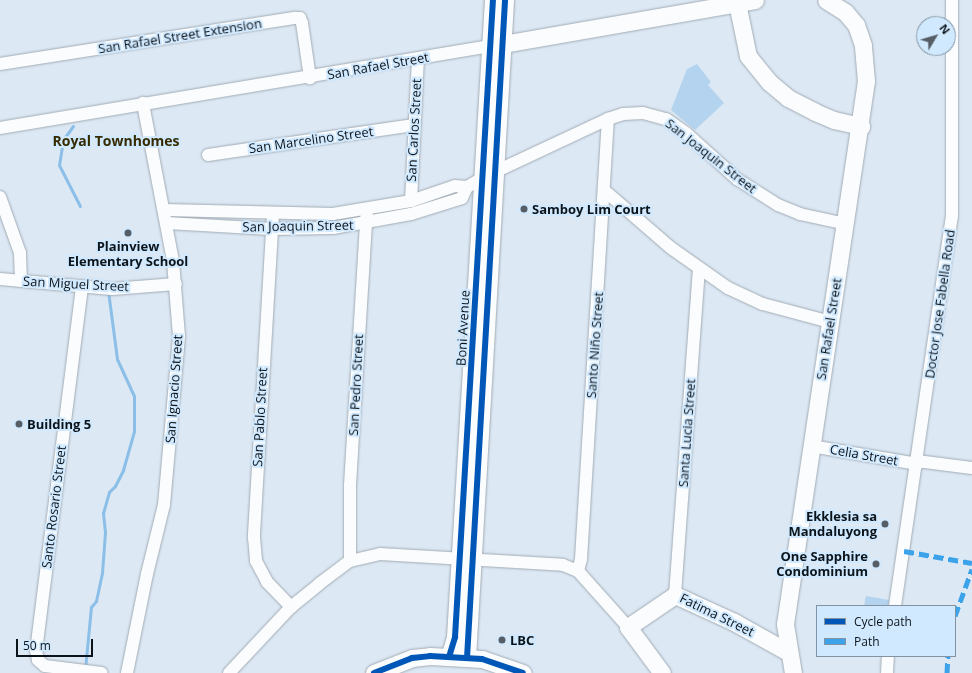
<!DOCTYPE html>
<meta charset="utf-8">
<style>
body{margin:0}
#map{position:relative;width:972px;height:673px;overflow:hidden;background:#dce8f4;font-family:"Open Sans",sans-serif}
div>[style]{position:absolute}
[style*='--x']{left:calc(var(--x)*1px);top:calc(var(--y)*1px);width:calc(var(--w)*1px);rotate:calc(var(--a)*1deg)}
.green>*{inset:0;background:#b3d3ee}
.stream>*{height:3px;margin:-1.5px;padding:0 1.5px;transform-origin:1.5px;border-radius:1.5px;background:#8cbfe8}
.roads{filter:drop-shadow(0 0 1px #a1abb4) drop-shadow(0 0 1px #a1abb4)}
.street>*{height:12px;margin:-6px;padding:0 6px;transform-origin:6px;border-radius:6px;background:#fafcfd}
.secondary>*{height:17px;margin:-8.5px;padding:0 8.5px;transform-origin:8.5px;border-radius:8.5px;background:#fafcfd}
.quiet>*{height:5px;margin-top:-2.5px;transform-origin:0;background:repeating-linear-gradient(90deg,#3ca2ea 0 10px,transparent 0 15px)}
.cycleway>*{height:6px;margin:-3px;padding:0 3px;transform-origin:3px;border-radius:3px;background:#0057b8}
.dots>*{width:11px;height:11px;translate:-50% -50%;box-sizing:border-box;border:2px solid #d1e9fe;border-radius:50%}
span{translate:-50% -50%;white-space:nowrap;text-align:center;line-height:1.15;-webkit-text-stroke:4px #d1e9fe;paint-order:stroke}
.street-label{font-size:13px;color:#0c141b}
.poi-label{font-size:13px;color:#0c141b;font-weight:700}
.left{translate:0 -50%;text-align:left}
.right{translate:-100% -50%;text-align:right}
.neighbourhood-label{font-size:14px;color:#362b00;font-weight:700}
.legend{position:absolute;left:816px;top:605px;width:140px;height:52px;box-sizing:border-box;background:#d1e9fe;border:1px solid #8294a3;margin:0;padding:5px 7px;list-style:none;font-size:12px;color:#0c141b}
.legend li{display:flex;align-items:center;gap:8px;height:20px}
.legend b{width:20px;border:1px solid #8294a3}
.north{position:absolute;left:916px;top:16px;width:40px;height:40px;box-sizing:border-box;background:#d1e9fe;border:1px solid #8294a3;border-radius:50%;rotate:52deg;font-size:11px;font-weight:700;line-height:16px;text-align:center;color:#0c141b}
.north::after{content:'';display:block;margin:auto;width:14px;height:18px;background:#555e67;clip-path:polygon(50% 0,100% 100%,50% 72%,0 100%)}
.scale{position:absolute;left:16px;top:639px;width:77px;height:18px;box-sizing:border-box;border:2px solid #0c141b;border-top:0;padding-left:5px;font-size:12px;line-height:14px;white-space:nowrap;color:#0c141b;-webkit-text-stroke:3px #d1e9fe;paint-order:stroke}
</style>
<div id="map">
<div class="green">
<div style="clip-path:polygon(697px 64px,711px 82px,708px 85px,724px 103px,695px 130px,671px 110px,687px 69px)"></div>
<div style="clip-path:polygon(866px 596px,889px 600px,888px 606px,864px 606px)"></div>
</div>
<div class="stream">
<div style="--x:73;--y:126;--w:17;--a:126"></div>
<div style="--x:63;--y:140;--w:25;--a:99"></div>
<div style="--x:59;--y:165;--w:46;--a:62.9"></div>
<div style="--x:85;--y:669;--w:62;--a:-84.5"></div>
<div style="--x:91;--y:607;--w:8;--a:-50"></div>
<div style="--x:96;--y:601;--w:29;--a:-78"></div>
<div style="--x:102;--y:573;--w:41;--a:-85.8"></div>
<div style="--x:105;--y:532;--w:19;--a:-96"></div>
<div style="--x:103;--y:513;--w:22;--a:-74"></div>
<div style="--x:109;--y:492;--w:8;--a:-45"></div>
<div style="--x:115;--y:486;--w:18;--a:-63"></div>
<div style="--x:123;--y:470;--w:41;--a:-74.2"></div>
<div style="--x:134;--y:431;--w:35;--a:-90"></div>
<div style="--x:134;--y:396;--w:41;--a:-114.7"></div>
<div style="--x:117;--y:359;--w:69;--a:-97.5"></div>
</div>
<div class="roads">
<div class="street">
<div style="--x:0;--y:64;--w:299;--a:-8.9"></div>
<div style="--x:295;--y:18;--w:5;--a:0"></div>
<div style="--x:300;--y:18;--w:5;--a:68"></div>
<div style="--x:302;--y:23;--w:56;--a:81.7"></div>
<div style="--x:0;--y:128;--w:497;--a:-9.5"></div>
<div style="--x:208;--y:155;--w:208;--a:-8.3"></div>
<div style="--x:605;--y:191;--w:87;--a:40.8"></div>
<div style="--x:671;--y:248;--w:70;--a:35.1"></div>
<div style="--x:728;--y:288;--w:38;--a:25"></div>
<div style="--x:763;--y:304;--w:69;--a:15"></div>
<div style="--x:0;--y:197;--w:59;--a:70.3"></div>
<div style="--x:20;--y:253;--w:28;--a:88"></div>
<div style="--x:411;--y:201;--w:142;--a:-87.2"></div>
<div style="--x:165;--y:210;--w:168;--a:1.4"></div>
<div style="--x:333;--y:214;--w:79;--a:-9.5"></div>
<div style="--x:411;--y:201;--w:46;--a:-18.8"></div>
<div style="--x:455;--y:186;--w:12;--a:5"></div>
<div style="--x:273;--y:214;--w:324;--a:93.4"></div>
<div style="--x:254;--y:537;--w:24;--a:85"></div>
<div style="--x:256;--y:561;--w:24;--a:62"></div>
<div style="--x:267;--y:582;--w:35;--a:46"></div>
<div style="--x:167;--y:223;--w:104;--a:3.3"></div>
<div style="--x:271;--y:229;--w:62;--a:-0.9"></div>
<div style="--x:333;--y:228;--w:79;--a:-10.2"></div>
<div style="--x:411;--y:214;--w:53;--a:-17.4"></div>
<div style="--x:462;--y:198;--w:12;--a:-66"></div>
<div style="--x:467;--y:187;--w:20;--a:-30"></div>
<div style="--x:484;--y:177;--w:137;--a:-25.1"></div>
<div style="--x:608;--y:119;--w:16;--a:-18"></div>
<div style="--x:623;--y:114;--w:20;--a:-3"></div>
<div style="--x:643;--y:113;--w:24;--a:15"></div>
<div style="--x:666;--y:119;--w:24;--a:35"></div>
<div style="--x:686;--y:133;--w:69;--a:42"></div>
<div style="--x:737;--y:179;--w:49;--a:32.4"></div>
<div style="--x:778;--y:205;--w:24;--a:22"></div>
<div style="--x:800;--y:214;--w:47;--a:12.3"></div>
<div style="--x:0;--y:279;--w:112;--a:5.1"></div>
<div style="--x:112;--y:289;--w:64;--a:-4.5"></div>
<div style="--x:82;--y:287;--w:366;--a:97.2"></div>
<div style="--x:36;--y:650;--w:10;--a:79"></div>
<div style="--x:38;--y:660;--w:9;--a:41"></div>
<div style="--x:45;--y:666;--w:57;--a:7"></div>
<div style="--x:811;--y:446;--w:108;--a:9.6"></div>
<div style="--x:917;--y:461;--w:55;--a:7.3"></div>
<div style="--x:350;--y:561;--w:76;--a:-90"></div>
<div style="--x:350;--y:485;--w:276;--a:-86.5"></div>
<div style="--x:578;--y:571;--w:12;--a:-76"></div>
<div style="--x:581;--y:559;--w:441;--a:-86.5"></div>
<div style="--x:675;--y:595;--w:326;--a:-85.8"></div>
<div style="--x:895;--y:606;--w:394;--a:-81.7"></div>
<div style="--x:952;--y:216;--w:216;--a:-90"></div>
<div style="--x:127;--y:673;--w:101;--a:-78.6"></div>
<div style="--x:147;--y:574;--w:71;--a:-76.2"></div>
<div style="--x:164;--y:505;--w:170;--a:-84.9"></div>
<div style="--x:179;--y:336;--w:75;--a:-94.6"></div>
<div style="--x:173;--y:261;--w:161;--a:-100.8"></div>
<div style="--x:229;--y:673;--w:91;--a:-46.8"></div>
<div style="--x:291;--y:607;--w:36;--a:-39"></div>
<div style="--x:319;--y:584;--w:39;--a:-37"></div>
<div style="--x:350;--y:561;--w:31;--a:-13"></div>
<div style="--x:380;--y:554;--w:183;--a:3.4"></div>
<div style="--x:563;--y:565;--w:16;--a:22"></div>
<div style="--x:578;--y:571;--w:75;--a:48.2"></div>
<div style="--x:887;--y:673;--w:17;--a:-87"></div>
</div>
<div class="secondary">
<div style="--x:737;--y:3;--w:54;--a:78.3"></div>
<div style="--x:748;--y:56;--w:33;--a:51"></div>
<div style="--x:769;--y:82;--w:25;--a:40"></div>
<div style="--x:788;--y:98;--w:30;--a:27"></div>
<div style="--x:815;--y:112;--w:21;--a:23"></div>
<div style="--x:834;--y:120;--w:28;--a:13"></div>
<div style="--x:492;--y:46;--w:267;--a:-9.9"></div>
<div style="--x:449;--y:657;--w:21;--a:-73"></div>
<div style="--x:455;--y:637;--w:638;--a:-86.59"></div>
<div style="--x:467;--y:658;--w:659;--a:-86.69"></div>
<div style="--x:374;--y:673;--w:41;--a:-21.5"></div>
<div style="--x:412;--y:658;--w:18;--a:-6"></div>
<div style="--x:430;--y:656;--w:52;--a:3.3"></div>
<div style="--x:482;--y:659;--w:43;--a:18.9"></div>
<div style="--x:662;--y:673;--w:57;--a:-126.5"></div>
<div style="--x:628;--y:627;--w:57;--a:-34.2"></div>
<div style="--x:675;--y:595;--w:65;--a:24.6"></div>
<div style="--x:734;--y:622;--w:62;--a:29.1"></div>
<div style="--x:793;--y:673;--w:50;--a:-99.3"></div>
<div style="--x:785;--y:624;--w:549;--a:-81.52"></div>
<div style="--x:866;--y:81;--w:36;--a:-95"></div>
<div style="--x:863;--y:45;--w:21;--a:-109"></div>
<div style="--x:856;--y:25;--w:17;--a:-130"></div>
<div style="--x:845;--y:12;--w:22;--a:-148"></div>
</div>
</div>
<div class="quiet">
<div style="--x:904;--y:551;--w:69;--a:10"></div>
<div style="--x:955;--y:616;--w:50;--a:-70.1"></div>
<div style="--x:947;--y:673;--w:17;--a:-87"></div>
</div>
<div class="cycleway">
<div style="--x:449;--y:657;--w:21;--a:-73"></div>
<div style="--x:455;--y:637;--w:638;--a:-86.59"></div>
<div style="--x:467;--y:658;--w:659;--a:-86.69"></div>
<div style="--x:374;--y:673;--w:41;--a:-21.5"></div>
<div style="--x:412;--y:658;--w:18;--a:-6"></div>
<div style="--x:430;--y:656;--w:52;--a:3.3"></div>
<div style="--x:482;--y:659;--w:43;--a:18.9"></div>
</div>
<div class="dots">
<div style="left:524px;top:209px;background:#555e67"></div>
<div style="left:128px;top:233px;background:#555e67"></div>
<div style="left:19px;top:424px;background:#555e67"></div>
<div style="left:885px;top:524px;background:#555e67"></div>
<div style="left:876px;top:564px;background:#555e67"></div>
<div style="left:502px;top:640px;background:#555e67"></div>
</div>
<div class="street-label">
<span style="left:180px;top:36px;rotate:-9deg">San Rafael Street Extension</span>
<span style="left:378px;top:66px;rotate:-10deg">San Rafael Street</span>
<span style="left:414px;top:130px;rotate:-87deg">San Carlos Street</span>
<span style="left:311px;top:140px;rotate:-8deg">San Marcelino Street</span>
<span style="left:711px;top:156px;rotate:38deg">San Joaquin Street</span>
<span style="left:298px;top:226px;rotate:-1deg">San Joaquin Street</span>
<span style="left:76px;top:284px;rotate:3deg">San Miguel Street</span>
<span style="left:940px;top:304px;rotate:-82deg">Doctor Jose Fabella Road</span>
<span style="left:463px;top:328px;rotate:-87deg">Boni Avenue</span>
<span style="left:829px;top:329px;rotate:-81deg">San Rafael Street</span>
<span style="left:595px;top:345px;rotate:-86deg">Santo Niño Street</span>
<span style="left:356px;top:385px;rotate:-87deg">San Pedro Street</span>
<span style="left:174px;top:389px;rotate:-86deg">San Ignacio Street</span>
<span style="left:260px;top:417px;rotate:-87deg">San Pablo Street</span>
<span style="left:687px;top:433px;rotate:-86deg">Santa Lucia Street</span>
<span style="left:864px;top:455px;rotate:10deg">Celia Street</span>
<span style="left:54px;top:507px;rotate:-83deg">Santo Rosario Street</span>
<span style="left:717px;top:615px;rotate:26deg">Fatima Street</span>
</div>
<div class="poi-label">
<span class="left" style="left:532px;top:209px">Samboy Lim Court</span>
<span style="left:128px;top:254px">Plainview<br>Elementary School</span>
<span class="left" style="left:27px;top:424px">Building 5</span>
<span class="right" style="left:877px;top:524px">Ekklesia sa<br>Mandaluyong</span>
<span class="right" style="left:868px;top:564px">One Sapphire<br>Condominium</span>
<span class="left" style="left:510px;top:640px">LBC</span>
</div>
<div class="neighbourhood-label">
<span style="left:116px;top:141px">Royal Townhomes</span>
</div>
<ul class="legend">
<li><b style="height:5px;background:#0057b8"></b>Cycle path</li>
<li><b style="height:5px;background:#3ca2ea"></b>Path</li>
</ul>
<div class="north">N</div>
<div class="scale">50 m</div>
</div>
